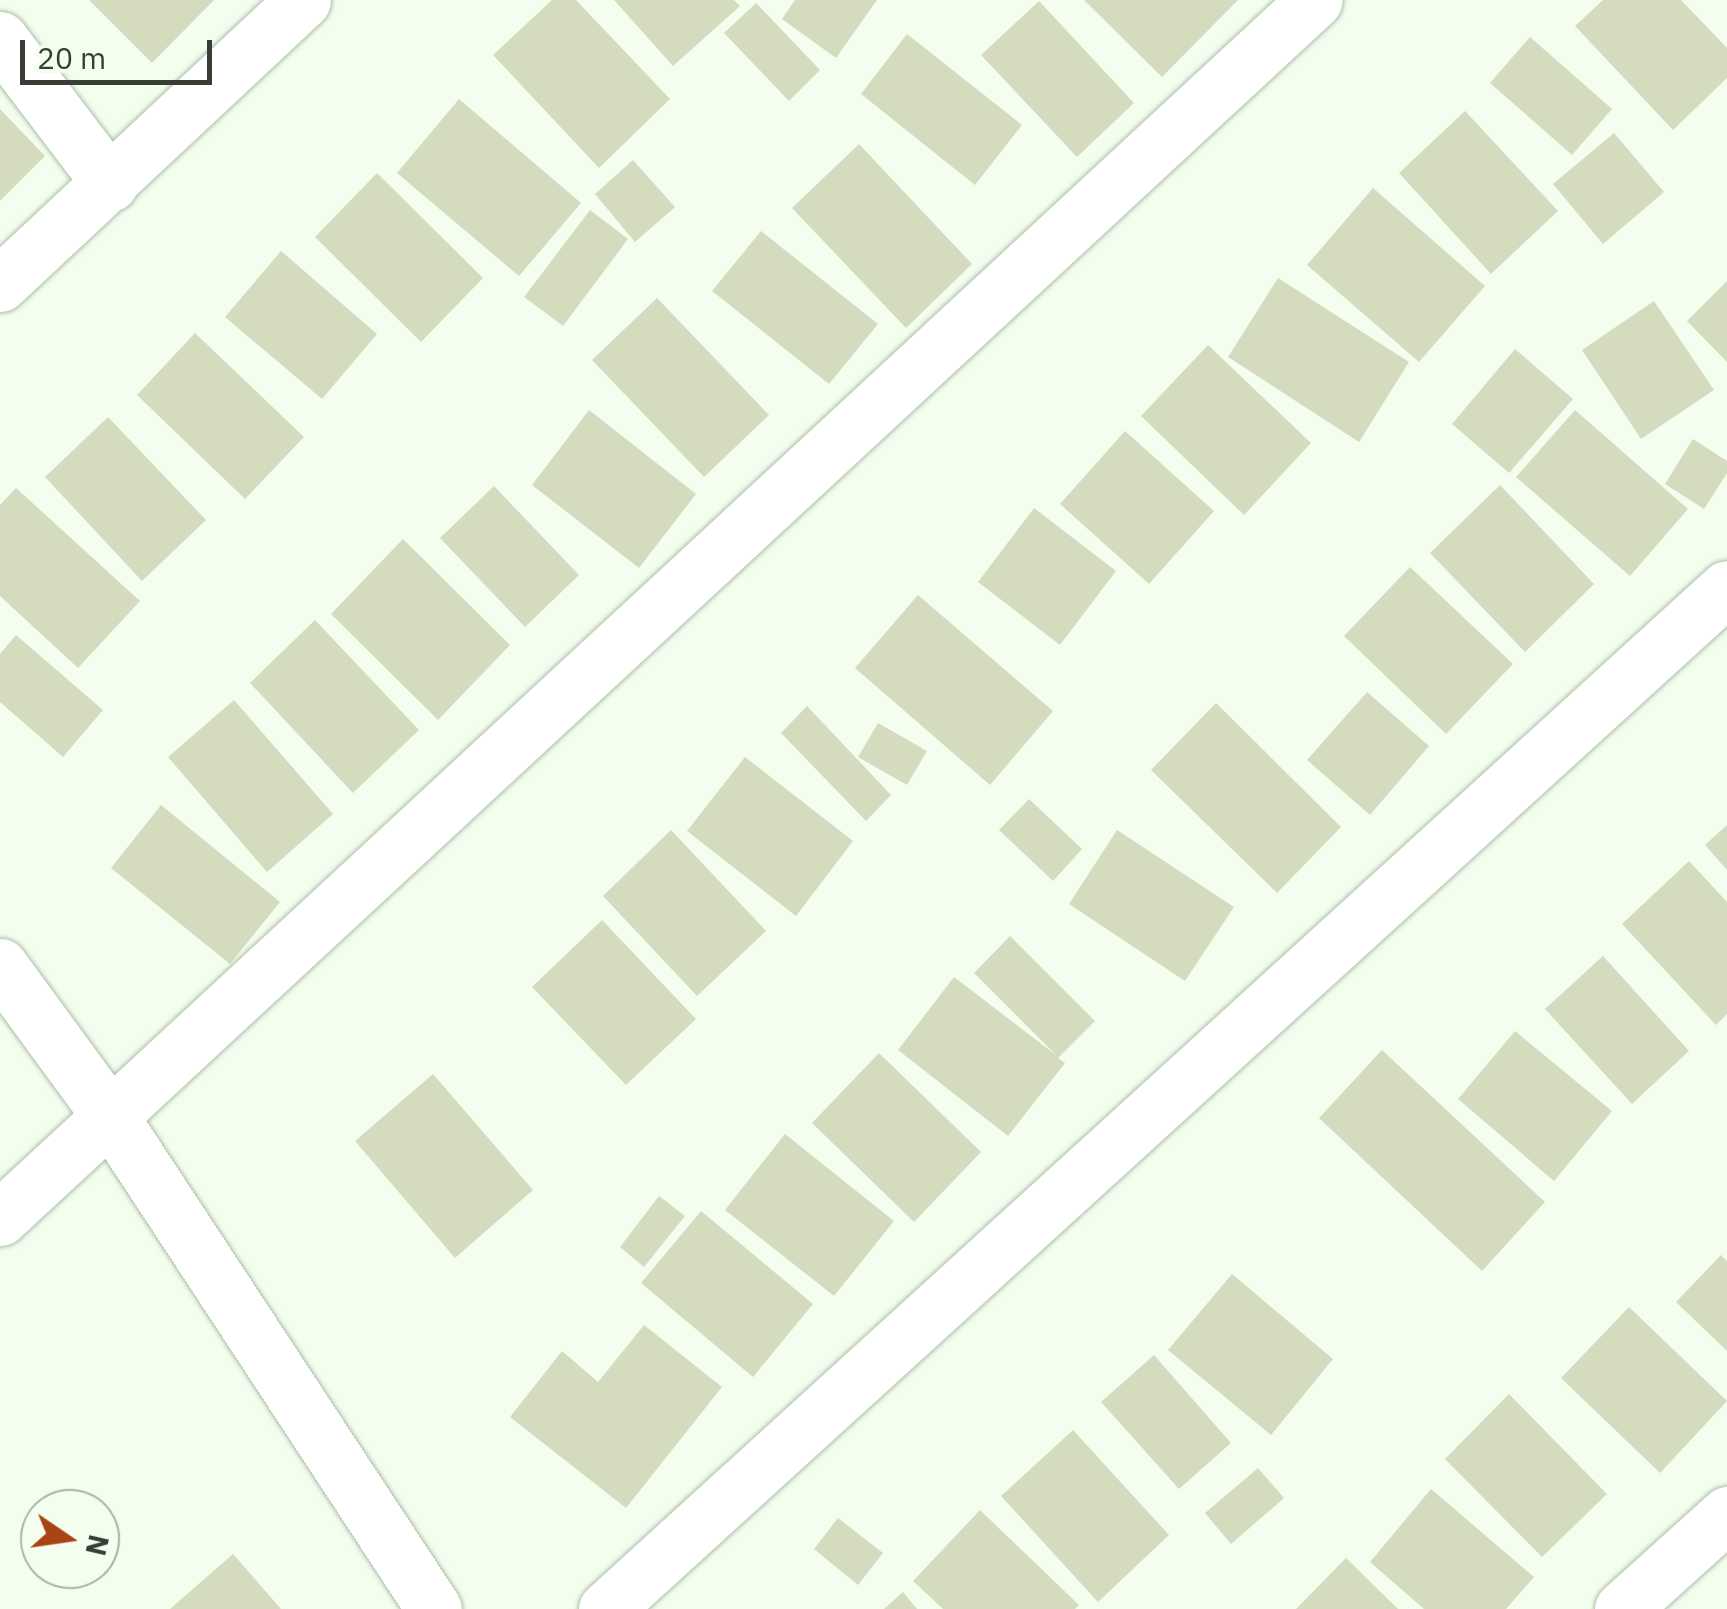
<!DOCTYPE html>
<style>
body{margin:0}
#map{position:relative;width:1727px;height:1609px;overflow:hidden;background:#f3feef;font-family:"IBM Plex Sans",sans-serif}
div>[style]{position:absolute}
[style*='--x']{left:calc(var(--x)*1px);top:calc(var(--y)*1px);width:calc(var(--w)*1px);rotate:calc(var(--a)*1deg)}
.building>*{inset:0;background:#d4dbbe}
.roads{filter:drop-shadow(0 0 2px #acbfa6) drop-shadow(0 0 2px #acbfa6)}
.minor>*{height:55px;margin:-27.5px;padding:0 27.5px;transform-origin:27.5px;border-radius:27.5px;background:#fff}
span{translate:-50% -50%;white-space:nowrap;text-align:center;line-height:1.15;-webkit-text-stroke:8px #f3feef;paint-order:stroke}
.north{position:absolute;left:20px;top:1489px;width:100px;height:100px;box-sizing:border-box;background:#f3feef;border:2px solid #a8b2a5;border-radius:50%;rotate:103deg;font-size:28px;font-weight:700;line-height:40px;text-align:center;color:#373f35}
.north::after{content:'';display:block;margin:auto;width:35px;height:45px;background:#a94514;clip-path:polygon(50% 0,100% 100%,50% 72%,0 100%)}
.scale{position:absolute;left:20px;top:40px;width:192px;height:45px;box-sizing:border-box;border:5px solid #373f35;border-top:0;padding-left:12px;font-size:30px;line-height:35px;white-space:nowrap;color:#373f35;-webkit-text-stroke:8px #f3feef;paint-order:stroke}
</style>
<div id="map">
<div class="building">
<div style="clip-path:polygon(89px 0,214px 0,152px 63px)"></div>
<div style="clip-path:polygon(552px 0,576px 0,670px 99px,599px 168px,493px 55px)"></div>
<div style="clip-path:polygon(614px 0,734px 0,740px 6px,673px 66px)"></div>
<div style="clip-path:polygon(795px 0,877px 0,836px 58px,782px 19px)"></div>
<div style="clip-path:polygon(1084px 0,1238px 0,1162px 77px)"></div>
<div style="clip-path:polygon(1603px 0,1681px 0,1727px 48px,1727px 78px,1673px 130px,1575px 26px)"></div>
<div style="clip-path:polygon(1039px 1px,1134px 103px,1077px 157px,981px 55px)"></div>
<div style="clip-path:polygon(756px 3px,820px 70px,789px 101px,724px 33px)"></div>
<div style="clip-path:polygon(907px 34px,1022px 125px,975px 185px,861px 94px)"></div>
<div style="clip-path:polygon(1530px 37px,1612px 109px,1572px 155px,1490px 83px)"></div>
<div style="clip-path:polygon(459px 99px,581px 203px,519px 276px,397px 173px)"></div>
<div style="clip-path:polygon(0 109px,45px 156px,0 201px)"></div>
<div style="clip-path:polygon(1465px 111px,1558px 211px,1491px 274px,1399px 173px)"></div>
<div style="clip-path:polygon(1614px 133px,1664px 192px,1603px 244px,1553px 184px)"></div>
<div style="clip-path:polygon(859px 144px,972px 264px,906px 328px,792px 208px)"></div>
<div style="clip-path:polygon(633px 160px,675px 207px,635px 242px,595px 194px)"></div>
<div style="clip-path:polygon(377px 173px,483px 278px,421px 342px,315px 237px)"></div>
<div style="clip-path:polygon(1373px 188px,1485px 286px,1419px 362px,1307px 265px)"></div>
<div style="clip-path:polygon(590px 210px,628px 239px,563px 326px,524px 297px)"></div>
<div style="clip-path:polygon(761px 231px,878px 324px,829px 384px,712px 291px)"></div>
<div style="clip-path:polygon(281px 251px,377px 334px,322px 399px,225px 317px)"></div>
<div style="clip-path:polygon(1278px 278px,1409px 362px,1359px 442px,1228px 357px)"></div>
<div style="clip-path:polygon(1727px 281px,1727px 362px,1687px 321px)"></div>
<div style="clip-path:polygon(657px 298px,769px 415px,704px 477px,592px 360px)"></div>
<div style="clip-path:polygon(1654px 301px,1714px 390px,1641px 439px,1582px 350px)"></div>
<div style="clip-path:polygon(195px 333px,304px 437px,245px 499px,137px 395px)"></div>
<div style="clip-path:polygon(1208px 345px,1311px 443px,1244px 515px,1141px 416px)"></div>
<div style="clip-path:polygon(1515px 349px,1573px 399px,1509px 473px,1452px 424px)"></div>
<div style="clip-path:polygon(589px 410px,696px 494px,639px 568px,532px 485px)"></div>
<div style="clip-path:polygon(1575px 410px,1688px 509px,1630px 576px,1516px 477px)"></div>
<div style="clip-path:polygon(108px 417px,206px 520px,142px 581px,45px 477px)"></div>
<div style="clip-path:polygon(1125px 431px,1214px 511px,1149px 584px,1060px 504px)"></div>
<div style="clip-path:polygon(1693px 439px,1727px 461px,1727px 473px,1704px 509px,1665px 484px)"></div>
<div style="clip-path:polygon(1500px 485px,1594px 584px,1525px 652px,1430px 553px)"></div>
<div style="clip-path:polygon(494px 486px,579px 575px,525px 627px,440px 538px)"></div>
<div style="clip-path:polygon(16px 488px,140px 601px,78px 668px,0 596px,0 505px)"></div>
<div style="clip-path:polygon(1034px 508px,1116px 571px,1060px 645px,978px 582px)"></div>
<div style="clip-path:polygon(403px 539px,510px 645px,438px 720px,331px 614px)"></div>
<div style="clip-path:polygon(1410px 567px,1513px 664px,1446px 734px,1344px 636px)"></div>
<div style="clip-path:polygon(918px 595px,1053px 711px,990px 785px,855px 668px)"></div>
<div style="clip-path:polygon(315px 620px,419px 730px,353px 793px,250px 683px)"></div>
<div style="clip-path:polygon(16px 635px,103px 710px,63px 757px,0 702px,0 654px)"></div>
<div style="clip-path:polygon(1367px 692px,1429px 746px,1370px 815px,1307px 760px)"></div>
<div style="clip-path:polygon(234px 700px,333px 814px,267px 872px,168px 757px)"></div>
<div style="clip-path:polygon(1216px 703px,1341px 827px,1277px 893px,1151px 770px)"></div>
<div style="clip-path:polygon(807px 706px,891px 795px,866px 821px,781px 733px)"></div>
<div style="clip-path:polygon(878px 723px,927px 751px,907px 785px,858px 757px)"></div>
<div style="clip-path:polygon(745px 757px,853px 841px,796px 916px,687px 831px)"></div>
<div style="clip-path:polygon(1029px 799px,1082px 849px,1053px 881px,999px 830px)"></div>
<div style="clip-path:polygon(161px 805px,280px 902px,230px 964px,111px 868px)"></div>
<div style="clip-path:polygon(1727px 825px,1727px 870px,1705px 845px)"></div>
<div style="clip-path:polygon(671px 830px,766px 931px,697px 996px,603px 896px)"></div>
<div style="clip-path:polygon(1117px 830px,1234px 907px,1185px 981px,1069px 904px)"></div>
<div style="clip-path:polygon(1689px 861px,1727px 902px,1727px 1014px,1716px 1025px,1622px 924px)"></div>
<div style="clip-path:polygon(602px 920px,696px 1019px,626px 1085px,532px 987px)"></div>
<div style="clip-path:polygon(1010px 936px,1095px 1021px,1058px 1058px,1065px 1063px,1008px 1136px,898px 1050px,954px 977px,1056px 1055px,974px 973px)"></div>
<div style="clip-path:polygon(1603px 956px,1689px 1051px,1632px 1104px,1545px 1009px)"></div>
<div style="clip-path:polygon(1515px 1031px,1612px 1111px,1554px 1181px,1458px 1099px)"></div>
<div style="clip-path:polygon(1382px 1050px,1545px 1202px,1482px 1271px,1319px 1118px)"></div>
<div style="clip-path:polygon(879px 1053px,981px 1152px,914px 1222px,812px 1123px)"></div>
<div style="clip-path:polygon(433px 1074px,533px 1190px,455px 1258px,355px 1141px)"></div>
<div style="clip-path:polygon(785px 1134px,894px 1221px,834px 1296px,725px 1210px)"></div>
<div style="clip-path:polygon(659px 1196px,685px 1216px,644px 1267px,620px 1247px)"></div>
<div style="clip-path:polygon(701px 1211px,813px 1304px,753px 1377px,641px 1283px)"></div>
<div style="clip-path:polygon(1721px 1255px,1727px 1261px,1727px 1351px,1676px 1302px)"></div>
<div style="clip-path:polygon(1232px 1274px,1333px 1359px,1271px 1435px,1168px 1350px)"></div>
<div style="clip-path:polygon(1629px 1307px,1727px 1401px,1660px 1473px,1561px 1378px)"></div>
<div style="clip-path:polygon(644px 1325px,722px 1387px,626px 1508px,510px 1417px,562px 1351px,598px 1382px)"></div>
<div style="clip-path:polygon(1154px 1355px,1231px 1443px,1179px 1489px,1101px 1402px)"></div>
<div style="clip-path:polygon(1509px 1394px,1607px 1494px,1542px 1557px,1445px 1459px)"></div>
<div style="clip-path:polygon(1073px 1430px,1169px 1535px,1098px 1602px,1001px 1496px)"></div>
<div style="clip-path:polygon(1258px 1468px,1284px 1498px,1231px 1544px,1205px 1513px)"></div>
<div style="clip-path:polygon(1431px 1489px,1534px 1577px,1506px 1609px,1424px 1609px,1370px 1562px)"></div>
<div style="clip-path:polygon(980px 1510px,1079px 1605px,1075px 1609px,943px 1609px,913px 1581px)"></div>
<div style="clip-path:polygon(838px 1518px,883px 1553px,858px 1585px,814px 1549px)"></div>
<div style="clip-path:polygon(233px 1554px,281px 1609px,170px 1609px)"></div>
<div style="clip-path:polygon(1346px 1558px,1398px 1609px,1296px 1609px)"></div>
<div style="clip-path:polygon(903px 1592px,917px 1609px,884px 1609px)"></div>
</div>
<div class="roads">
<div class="minor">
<div style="--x:0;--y:39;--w:182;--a:52.8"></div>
<div style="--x:0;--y:284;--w:415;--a:-43.1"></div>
<div style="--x:0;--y:966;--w:190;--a:53.8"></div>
<div style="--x:112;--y:1119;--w:586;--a:56.69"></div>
<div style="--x:0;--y:1218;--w:1792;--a:-42.81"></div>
<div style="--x:606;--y:1609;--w:1516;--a:-42.33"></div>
<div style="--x:1622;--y:1609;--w:142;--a:-42.1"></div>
</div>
</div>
<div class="north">N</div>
<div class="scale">20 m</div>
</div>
